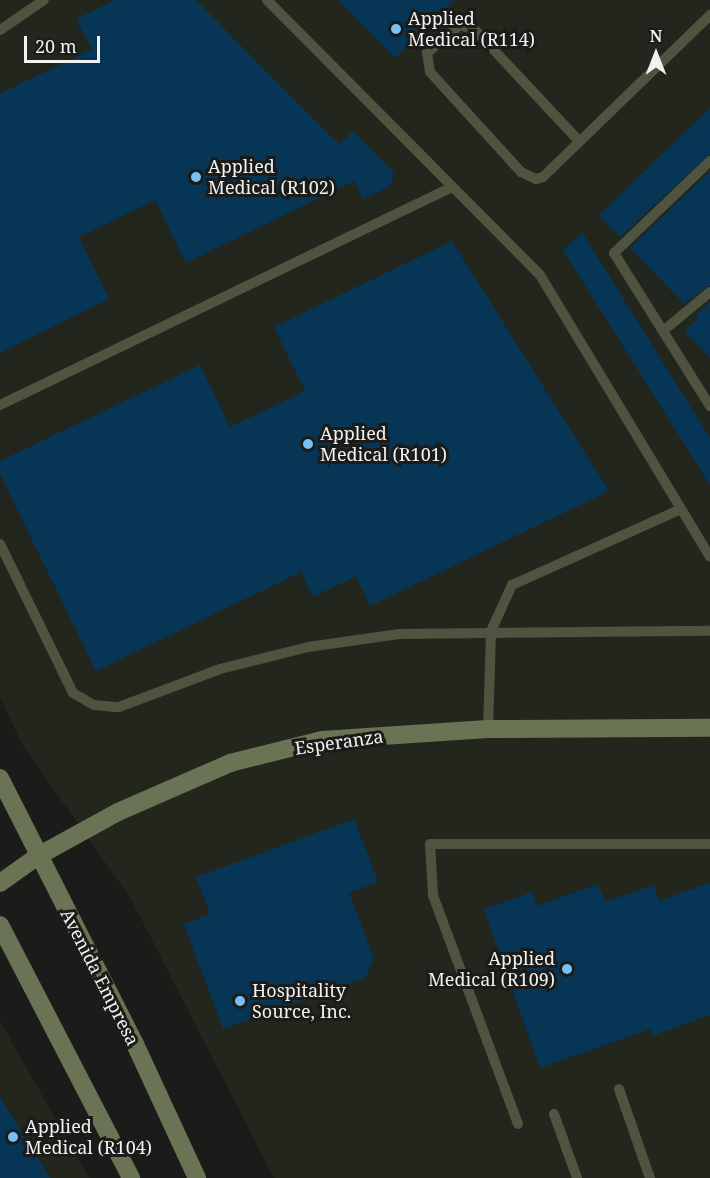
<!DOCTYPE html>
<style>
body{margin:0}
#map{position:relative;width:710px;height:1178px;overflow:hidden;background:#1b1c19;font-family:"Noto Serif",serif}
div>[style]{position:absolute}
[style*='--x']{left:calc(var(--x)*1px);top:calc(var(--y)*1px);width:calc(var(--w)*1px);rotate:calc(var(--a)*1deg)}
.built>*{inset:0;background:#23261d}
.building>*{inset:0;background:#073555}
.lane>*{height:10px;margin:-5px;padding:0 5px;transform-origin:5px;border-radius:5px;background:#4e5440}
.secondary>*{height:18px;margin:-9px;padding:0 9px;transform-origin:9px;border-radius:9px;background:#6a7353}
.dots>*{width:16px;height:16px;translate:-50% -50%;box-sizing:border-box;border:3px solid #1b1c19;border-radius:50%}
span{translate:-50% -50%;white-space:nowrap;text-align:center;line-height:1.15;-webkit-text-stroke:6px #1b1c19;paint-order:stroke}
.poi-label{font-size:18px;color:#f1f2f0}
.left{translate:0 -50%;text-align:left}
.right{translate:-100% -50%;text-align:right}
.street-label{font-size:18px;color:#f1f2f0}
.north{position:absolute;left:626px;top:24px;width:60px;height:60px;-webkit-text-stroke:4px #1b1c19;paint-order:stroke;rotate:0deg;font-size:16px;font-weight:700;line-height:24px;text-align:center;color:#f1f2f0}
.north::after{content:'';display:block;margin:auto;width:21px;height:27px;background:#f1f2f0;clip-path:polygon(50% 0,100% 100%,50% 72%,0 100%)}
.scale{position:absolute;left:24px;top:36px;width:76px;height:27px;box-sizing:border-box;border:3px solid #f1f2f0;border-top:0;padding-left:8px;font-size:18px;line-height:21px;white-space:nowrap;color:#f1f2f0;-webkit-text-stroke:4px #1b1c19;paint-order:stroke}
</style>
<div id="map">
<div class="built">
<div style="clip-path:polygon(0 0,710px 0,710px 1178px,274px 1178px,131px 899px,23px 746px,0 697px)"></div>
<div style="clip-path:polygon(0 1021px,89px 1178px,0 1178px)"></div>
</div>
<div class="building">
<div style="clip-path:polygon(115px 0,196px 0,339px 144px,353px 131px,394px 173px,390px 186px,363px 199px,354px 181px,186px 263px,155px 200px,79px 237px,109px 299px,0 353px,0 94px,92px 49px,76px 19px)"></div>
<div style="clip-path:polygon(338px 0,455px 0,395px 58px)"></div>
<div style="clip-path:polygon(710px 108px,710px 154px,620px 237px,599px 215px)"></div>
<div style="clip-path:polygon(710px 171px,710px 285px,684px 304px,630px 248px)"></div>
<div style="clip-path:polygon(582px 232px,710px 438px,710px 485px,563px 250px)"></div>
<div style="clip-path:polygon(452px 241px,609px 491px,370px 606px,356px 576px,313px 597px,301px 572px,96px 671px,0 474px,0 461px,200px 365px,230px 427px,305px 391px,274px 327px)"></div>
<div style="clip-path:polygon(710px 302px,710px 358px,684px 331px,698px 318px,695px 315px)"></div>
<div style="clip-path:polygon(354px 819px,378px 882px,349px 893px,374px 959px,365px 978px,223px 1029px,184px 924px,210px 914px,196px 877px)"></div>
<div style="clip-path:polygon(710px 883px,710px 1015px,653px 1036px,650px 1029px,540px 1068px,484px 909px,532px 892px,537px 906px,598px 884px,605px 902px,653px 885px,659px 901px)"></div>
<div style="clip-path:polygon(0 1097px,50px 1178px,0 1178px)"></div>
</div>
<div class="lane">
<div style="--x:267;--y:0;--w:387;--a:45.2"></div>
<div style="--x:540;--y:275;--w:329;--a:58.9"></div>
<div style="--x:0;--y:30;--w:53;--a:-34.3"></div>
<div style="--x:579;--y:141;--w:152;--a:-133.1"></div>
<div style="--x:475;--y:30;--w:16;--a:-162"></div>
<div style="--x:460;--y:25;--w:43;--a:139.7"></div>
<div style="--x:427;--y:53;--w:19;--a:81"></div>
<div style="--x:430;--y:72;--w:135;--a:47.7"></div>
<div style="--x:521;--y:172;--w:17;--a:25"></div>
<div style="--x:536;--y:179;--w:7;--a:-16"></div>
<div style="--x:543;--y:177;--w:233;--a:-44.1"></div>
<div style="--x:710;--y:161;--w:133;--a:136.2"></div>
<div style="--x:614;--y:253;--w:181;--a:57.9"></div>
<div style="--x:663;--y:331;--w:61;--a:-39.7"></div>
<div style="--x:0;--y:405;--w:502;--a:-25.75"></div>
<div style="--x:0;--y:544;--w:166;--a:63.9"></div>
<div style="--x:73;--y:693;--w:24;--a:30"></div>
<div style="--x:94;--y:705;--w:25;--a:5"></div>
<div style="--x:119;--y:707;--w:108;--a:-20.6"></div>
<div style="--x:220;--y:669;--w:91;--a:-14"></div>
<div style="--x:308;--y:647;--w:92;--a:-8.1"></div>
<div style="--x:399;--y:634;--w:311;--a:-0.6"></div>
<div style="--x:488;--y:729;--w:98;--a:-88.2"></div>
<div style="--x:491;--y:631;--w:51;--a:-65.5"></div>
<div style="--x:512;--y:585;--w:185;--a:-24.2"></div>
<div style="--x:619;--y:1089;--w:94;--a:70.8"></div>
<div style="--x:554;--y:1114;--w:68;--a:70.2"></div>
<div style="--x:518;--y:1124;--w:244;--a:-110.4"></div>
<div style="--x:433;--y:895;--w:51;--a:-93.4"></div>
<div style="--x:430;--y:844;--w:280;--a:0"></div>
</div>
<div class="secondary">
<div style="--x:0;--y:778;--w:298;--a:63.1"></div>
<div style="--x:135;--y:1044;--w:148;--a:65.2"></div>
<div style="--x:0;--y:883;--w:47;--a:-35.4"></div>
<div style="--x:38;--y:856;--w:91;--a:-28.8"></div>
<div style="--x:118;--y:812;--w:122;--a:-23.6"></div>
<div style="--x:230;--y:763;--w:95;--a:-14"></div>
<div style="--x:322;--y:740;--w:166;--a:-3.8"></div>
<div style="--x:488;--y:729;--w:222;--a:-0.3"></div>
<div style="--x:0;--y:925;--w:285;--a:62.6"></div>
</div>
<div class="dots">
<div style="left:396px;top:29px;background:#79bff8"></div>
<div style="left:196px;top:177px;background:#79bff8"></div>
<div style="left:308px;top:444px;background:#79bff8"></div>
<div style="left:567px;top:969px;background:#79bff8"></div>
<div style="left:240px;top:1001px;background:#79bff8"></div>
<div style="left:13px;top:1137px;background:#79bff8"></div>
</div>
<div class="poi-label">
<span class="left" style="left:408px;top:29px">Applied<br>Medical (R114)</span>
<span class="left" style="left:208px;top:177px">Applied<br>Medical (R102)</span>
<span class="left" style="left:320px;top:444px">Applied<br>Medical (R101)</span>
<span class="right" style="left:555px;top:969px">Applied<br>Medical (R109)</span>
<span class="left" style="left:252px;top:1001px">Hospitality<br>Source, Inc.</span>
<span class="left" style="left:25px;top:1137px">Applied<br>Medical (R104)</span>
</div>
<div class="street-label">
<span style="left:339px;top:742px;rotate:-8deg">Esperanza</span>
<span style="left:100px;top:977px;rotate:63deg">Avenida Empresa</span>
</div>
<div class="north">N</div>
<div class="scale">20 m</div>
</div>
